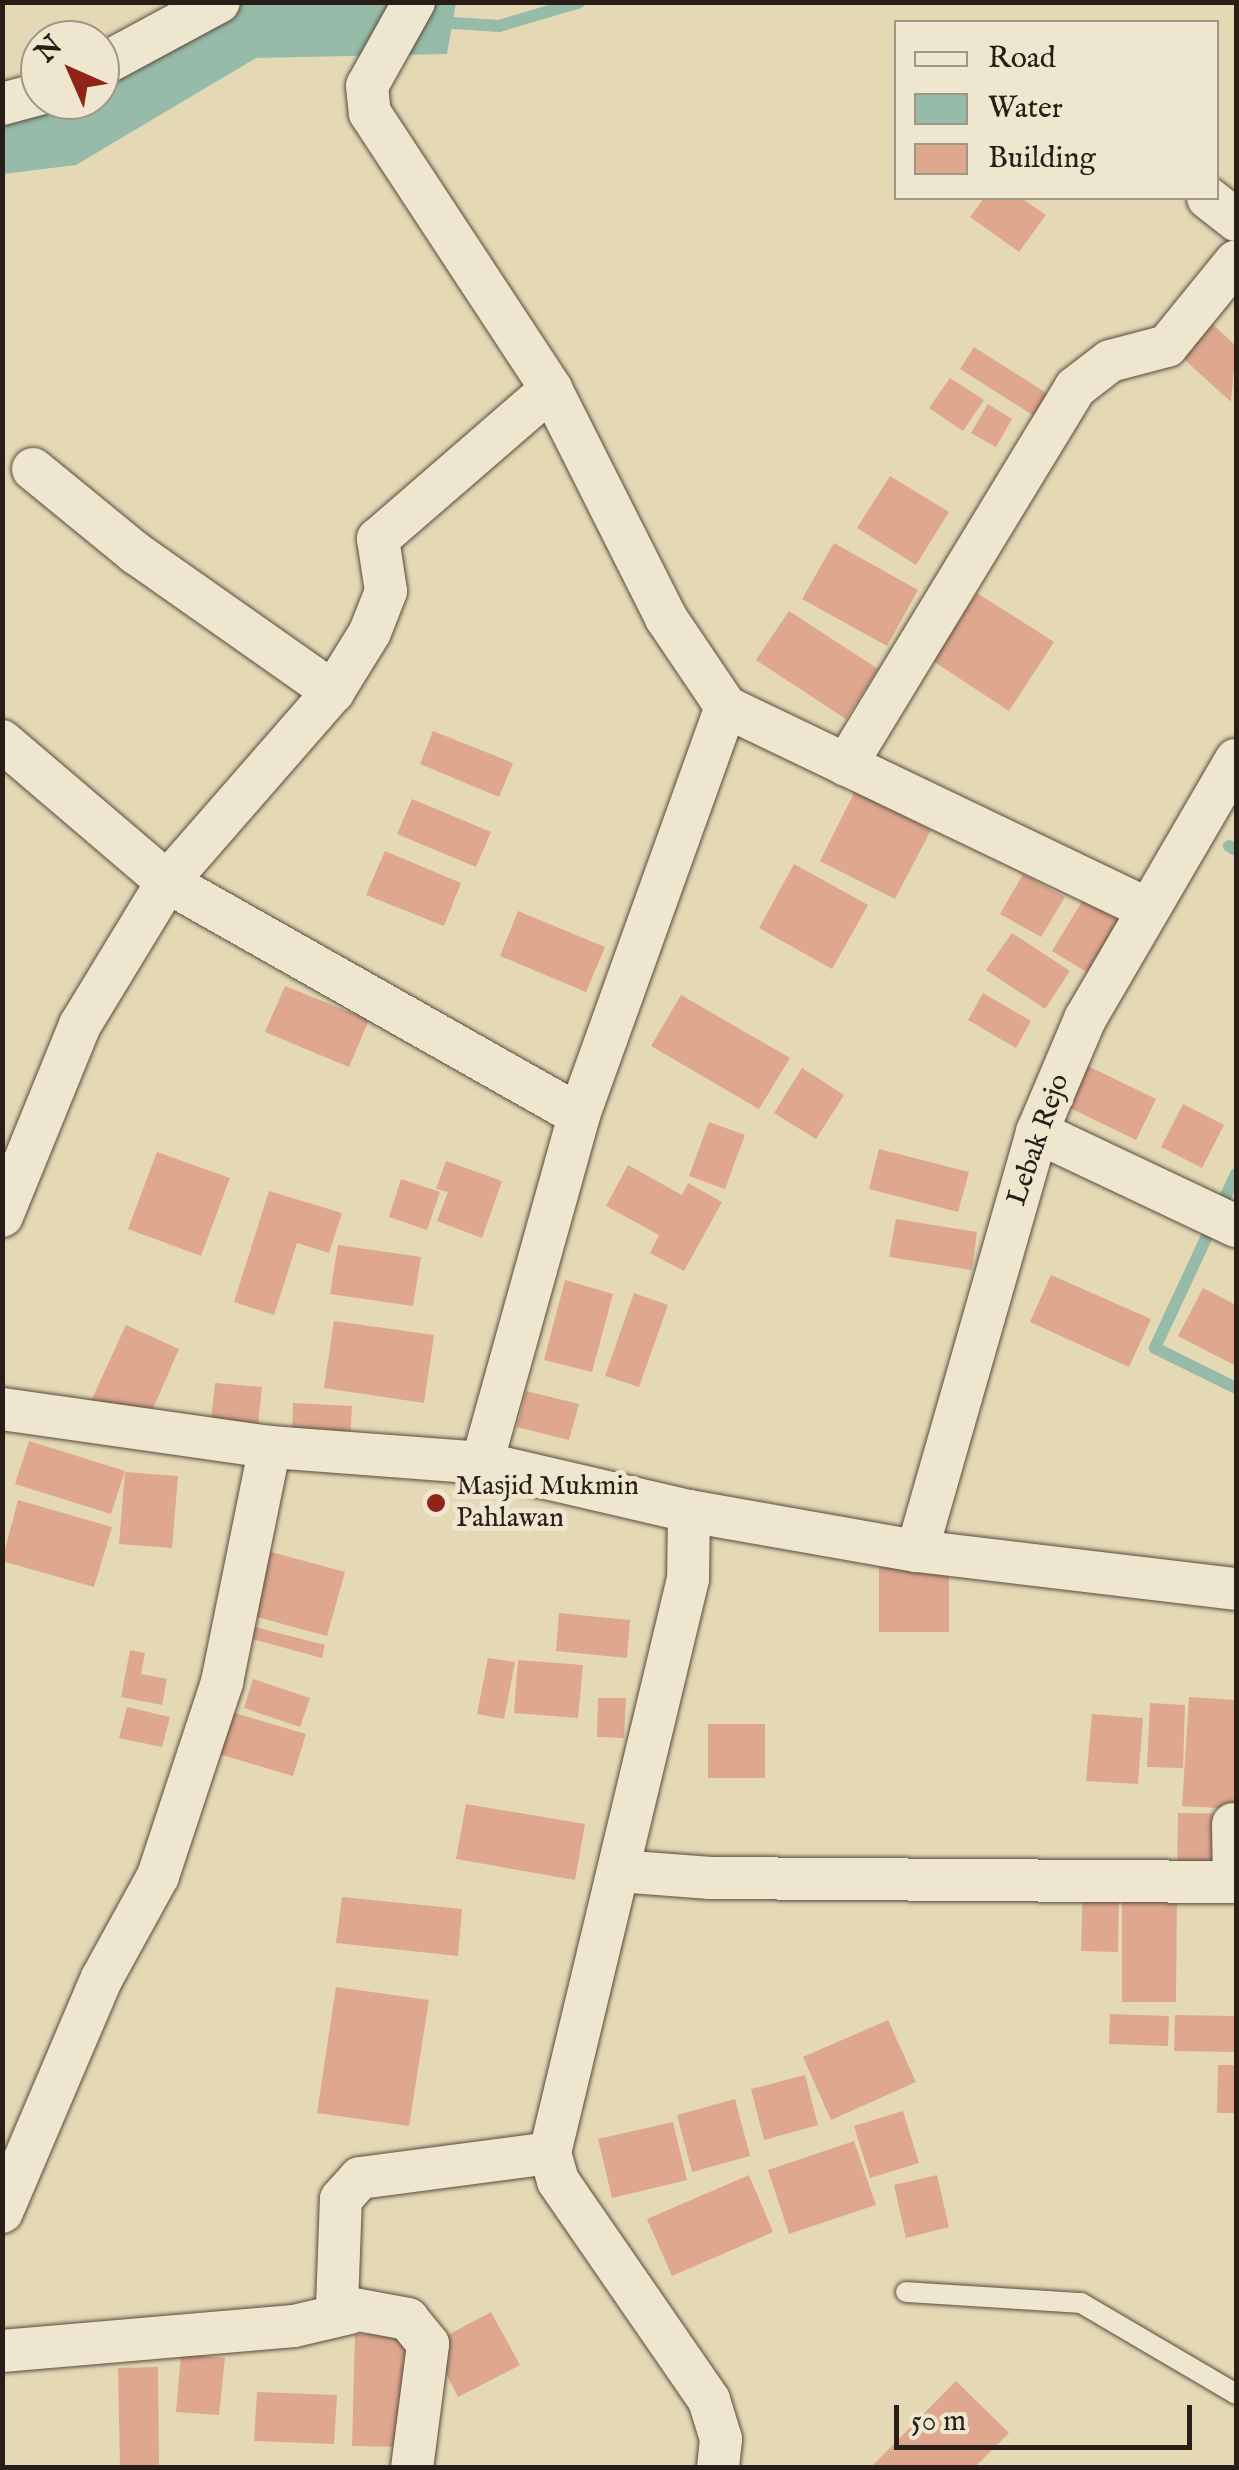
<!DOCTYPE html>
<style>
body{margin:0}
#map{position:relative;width:1239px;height:2470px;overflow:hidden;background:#e5d9b5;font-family:"IM FELL English",serif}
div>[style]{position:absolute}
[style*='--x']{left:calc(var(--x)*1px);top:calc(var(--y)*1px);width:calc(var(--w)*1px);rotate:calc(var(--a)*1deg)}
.water>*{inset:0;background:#96bba9}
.stream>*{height:12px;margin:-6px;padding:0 6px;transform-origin:6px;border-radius:6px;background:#96bba9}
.building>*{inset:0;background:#dea78e}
.roads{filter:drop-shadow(0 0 2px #584c3f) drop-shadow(0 0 2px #584c3f)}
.service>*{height:20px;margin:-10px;padding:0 10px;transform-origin:10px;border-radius:10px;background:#eee6cf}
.minor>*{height:42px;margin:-21px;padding:0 21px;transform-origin:21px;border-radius:21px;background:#eee6cf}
.dots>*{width:28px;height:28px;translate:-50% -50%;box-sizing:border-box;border:5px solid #eee6cf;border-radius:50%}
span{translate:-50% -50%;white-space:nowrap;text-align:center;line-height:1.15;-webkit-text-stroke:10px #eee6cf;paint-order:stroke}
.street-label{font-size:28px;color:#291d18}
.poi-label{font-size:28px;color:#291d18}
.left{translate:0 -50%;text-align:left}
.frame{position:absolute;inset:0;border:5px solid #291d18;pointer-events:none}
.legend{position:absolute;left:894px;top:20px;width:325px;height:180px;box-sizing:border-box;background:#eee6cf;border:2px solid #9f9686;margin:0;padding:12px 18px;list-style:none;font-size:30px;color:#291d18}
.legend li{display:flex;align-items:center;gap:20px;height:50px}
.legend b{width:50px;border:2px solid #9f9686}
.north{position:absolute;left:20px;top:20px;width:100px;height:100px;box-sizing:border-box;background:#eee6cf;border:2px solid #9f9686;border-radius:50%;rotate:315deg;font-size:28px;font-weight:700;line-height:40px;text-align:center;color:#291d18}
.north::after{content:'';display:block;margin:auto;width:35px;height:45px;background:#8f2418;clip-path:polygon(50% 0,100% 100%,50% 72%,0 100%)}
.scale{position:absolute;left:894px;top:2405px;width:298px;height:45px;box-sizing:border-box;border:5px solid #291d18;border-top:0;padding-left:12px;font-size:30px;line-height:35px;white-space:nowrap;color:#291d18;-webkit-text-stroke:8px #eee6cf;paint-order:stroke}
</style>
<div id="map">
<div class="water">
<div style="clip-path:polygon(239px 3px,456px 3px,447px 54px,256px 58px,76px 165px,3px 174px,3px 110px,40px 100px,100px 100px,100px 71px)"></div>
</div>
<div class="stream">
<div style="--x:438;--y:22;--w:61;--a:3.8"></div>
<div style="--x:499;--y:26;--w:84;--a:-16.5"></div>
<div style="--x:1229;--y:846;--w:8;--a:30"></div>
<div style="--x:1236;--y:1174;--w:192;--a:115"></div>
<div style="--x:1155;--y:1348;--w:90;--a:26.3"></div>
</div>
<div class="building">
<div style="clip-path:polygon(984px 198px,1021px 198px,1046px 215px,1019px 252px,970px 217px)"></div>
<div style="clip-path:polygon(1205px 317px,1236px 346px,1231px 402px,1175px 351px)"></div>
<div style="clip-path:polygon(974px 347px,1048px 394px,1034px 416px,960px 369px)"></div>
<div style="clip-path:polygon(950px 378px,984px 400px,963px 431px,929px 408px)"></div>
<div style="clip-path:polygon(988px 404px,1012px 419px,996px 447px,971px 433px)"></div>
<div style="clip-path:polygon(890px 476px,949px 512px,916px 565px,857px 528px)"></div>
<div style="clip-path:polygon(834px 543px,918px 590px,887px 646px,802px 599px)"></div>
<div style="clip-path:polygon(977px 593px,1054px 642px,1009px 711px,933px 661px)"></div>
<div style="clip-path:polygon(789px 611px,878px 669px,846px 719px,756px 660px)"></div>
<div style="clip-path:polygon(433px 731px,513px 763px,499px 797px,420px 764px)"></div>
<div style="clip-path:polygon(855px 791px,931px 830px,895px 899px,820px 861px)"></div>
<div style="clip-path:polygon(412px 799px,491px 832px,476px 867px,397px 834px)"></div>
<div style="clip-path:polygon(385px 851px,461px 883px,444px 926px,366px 895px)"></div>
<div style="clip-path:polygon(794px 864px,868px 905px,832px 969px,759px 928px)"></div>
<div style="clip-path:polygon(1023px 874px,1065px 897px,1041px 937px,1000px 914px)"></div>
<div style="clip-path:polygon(1083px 900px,1124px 923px,1093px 976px,1052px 951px)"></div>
<div style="clip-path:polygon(518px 911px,605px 947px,586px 992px,500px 956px)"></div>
<div style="clip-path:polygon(1012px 933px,1070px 971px,1045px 1009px,986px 970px)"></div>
<div style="clip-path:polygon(285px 986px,369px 1020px,349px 1067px,265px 1032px)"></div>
<div style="clip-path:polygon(983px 993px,1031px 1021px,1016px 1048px,968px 1020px)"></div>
<div style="clip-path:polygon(681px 995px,790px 1058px,759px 1109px,651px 1046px)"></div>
<div style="clip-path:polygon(1086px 1065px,1156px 1099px,1136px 1140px,1066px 1106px)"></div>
<div style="clip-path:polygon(802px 1068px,844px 1095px,816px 1139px,774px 1113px)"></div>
<div style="clip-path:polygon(1183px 1104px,1224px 1125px,1202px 1168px,1161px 1147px)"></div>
<div style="clip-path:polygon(709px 1122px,745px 1135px,725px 1189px,689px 1176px)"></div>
<div style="clip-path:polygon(879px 1149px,969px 1172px,958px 1212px,869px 1189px)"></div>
<div style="clip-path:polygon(157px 1152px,230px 1178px,201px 1256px,128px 1229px)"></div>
<div style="clip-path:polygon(446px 1161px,502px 1181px,482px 1238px,437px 1221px,448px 1192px,436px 1189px)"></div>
<div style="clip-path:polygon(628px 1165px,682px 1195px,688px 1183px,722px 1202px,684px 1271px,650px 1253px,659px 1235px,606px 1206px)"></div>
<div style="clip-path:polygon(401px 1179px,440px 1192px,427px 1230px,389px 1217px)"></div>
<div style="clip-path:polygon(269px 1191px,342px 1213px,329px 1253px,297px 1243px,274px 1315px,234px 1302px)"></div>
<div style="clip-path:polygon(896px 1219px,977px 1232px,972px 1270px,889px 1257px)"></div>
<div style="clip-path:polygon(338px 1245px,421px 1257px,413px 1306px,330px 1294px)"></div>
<div style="clip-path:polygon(1051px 1275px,1151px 1319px,1129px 1367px,1030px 1322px)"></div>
<div style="clip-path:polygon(565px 1280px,613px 1294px,592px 1372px,544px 1360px)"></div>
<div style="clip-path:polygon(1203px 1288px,1236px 1305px,1236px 1366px,1178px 1336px)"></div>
<div style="clip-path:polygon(634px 1293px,668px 1305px,639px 1387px,605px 1376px)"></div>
<div style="clip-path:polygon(334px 1321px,434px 1335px,424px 1403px,324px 1388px)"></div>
<div style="clip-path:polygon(126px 1325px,179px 1349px,145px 1427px,90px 1403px)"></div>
<div style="clip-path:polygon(215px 1383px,262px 1387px,257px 1433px,210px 1429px)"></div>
<div style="clip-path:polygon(526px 1391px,579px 1404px,569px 1440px,517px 1427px)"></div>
<div style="clip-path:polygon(293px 1403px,352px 1406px,350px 1442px,292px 1440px)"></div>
<div style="clip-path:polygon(29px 1441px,125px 1471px,111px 1514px,15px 1484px)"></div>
<div style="clip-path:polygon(125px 1472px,178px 1476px,172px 1548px,119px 1544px)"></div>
<div style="clip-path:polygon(18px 1500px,112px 1527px,94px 1587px,2px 1561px)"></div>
<div style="clip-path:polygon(264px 1550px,345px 1572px,327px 1636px,246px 1614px)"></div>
<div style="clip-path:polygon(879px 1567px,949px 1567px,949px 1632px,879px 1632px)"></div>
<div style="clip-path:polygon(559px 1613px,630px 1620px,627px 1658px,556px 1651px)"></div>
<div style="clip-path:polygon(251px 1626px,325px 1645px,322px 1658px,248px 1638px)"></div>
<div style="clip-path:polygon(130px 1650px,145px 1653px,141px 1674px,167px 1679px,162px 1705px,121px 1697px)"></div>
<div style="clip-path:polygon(488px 1658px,515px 1662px,504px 1719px,477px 1714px)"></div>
<div style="clip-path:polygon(518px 1660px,583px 1665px,578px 1718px,514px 1713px)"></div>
<div style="clip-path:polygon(253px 1679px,310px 1698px,300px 1727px,244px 1708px)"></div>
<div style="clip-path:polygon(1189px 1697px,1236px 1700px,1236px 1809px,1182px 1806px)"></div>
<div style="clip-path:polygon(598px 1698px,626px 1698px,624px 1738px,597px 1737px)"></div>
<div style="clip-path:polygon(1150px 1703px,1185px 1705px,1183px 1768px,1147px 1767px)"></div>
<div style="clip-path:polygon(127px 1707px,170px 1717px,162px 1747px,119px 1738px)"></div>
<div style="clip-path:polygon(221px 1709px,306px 1734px,293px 1776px,209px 1751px)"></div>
<div style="clip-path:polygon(1092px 1714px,1143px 1718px,1138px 1784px,1086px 1781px)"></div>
<div style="clip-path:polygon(708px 1724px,765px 1724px,765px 1778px,708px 1778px)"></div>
<div style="clip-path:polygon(466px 1804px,585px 1824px,575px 1880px,456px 1859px)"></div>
<div style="clip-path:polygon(1178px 1813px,1231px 1814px,1230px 1878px,1177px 1878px)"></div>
<div style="clip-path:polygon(1083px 1885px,1119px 1886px,1118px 1952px,1081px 1951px)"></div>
<div style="clip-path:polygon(1122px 1889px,1177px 1889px,1176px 2002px,1122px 2002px)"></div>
<div style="clip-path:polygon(342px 1897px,462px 1909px,458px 1956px,336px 1943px)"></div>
<div style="clip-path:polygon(336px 1987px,429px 2000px,409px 2126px,317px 2113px)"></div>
<div style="clip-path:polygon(1110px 2014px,1169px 2016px,1168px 2046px,1109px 2044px)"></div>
<div style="clip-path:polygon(1175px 2015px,1236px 2016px,1236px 2052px,1174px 2051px)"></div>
<div style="clip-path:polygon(888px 2020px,916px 2082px,831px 2120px,803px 2057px)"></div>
<div style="clip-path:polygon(1218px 2065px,1236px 2065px,1236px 2113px,1217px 2113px)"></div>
<div style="clip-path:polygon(805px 2075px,818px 2125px,764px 2140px,751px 2089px)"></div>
<div style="clip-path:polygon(735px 2099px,750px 2156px,692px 2172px,677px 2115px)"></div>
<div style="clip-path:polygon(903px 2111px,919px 2163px,870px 2178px,854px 2126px)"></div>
<div style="clip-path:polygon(673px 2122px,687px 2180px,612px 2198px,598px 2139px)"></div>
<div style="clip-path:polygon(854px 2141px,876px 2205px,789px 2234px,768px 2170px)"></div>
<div style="clip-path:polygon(749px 2175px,773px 2232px,672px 2276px,647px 2219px)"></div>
<div style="clip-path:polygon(937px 2175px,949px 2227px,906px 2238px,894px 2185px)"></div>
<div style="clip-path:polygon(491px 2312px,520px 2365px,458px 2397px,431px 2344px)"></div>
<div style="clip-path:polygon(355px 2334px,406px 2336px,404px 2447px,352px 2446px)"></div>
<div style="clip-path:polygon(181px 2354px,225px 2358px,219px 2415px,176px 2412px)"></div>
<div style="clip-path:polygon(158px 2367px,159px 2466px,120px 2467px,118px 2368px)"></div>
<div style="clip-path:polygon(956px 2381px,1009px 2433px,974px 2468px,870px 2468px)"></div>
<div style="clip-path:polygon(257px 2392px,337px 2395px,334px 2444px,254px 2441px)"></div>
</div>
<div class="roads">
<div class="service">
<div style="--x:906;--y:2292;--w:175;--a:3.6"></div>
<div style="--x:1081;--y:2303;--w:180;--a:30.4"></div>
</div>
<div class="minor">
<div style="--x:414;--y:2;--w:96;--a:119.2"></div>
<div style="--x:367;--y:86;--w:27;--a:84"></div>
<div style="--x:370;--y:113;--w:330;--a:56.7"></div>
<div style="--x:551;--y:389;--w:256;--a:63.3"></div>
<div style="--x:666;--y:618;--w:107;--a:56"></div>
<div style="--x:726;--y:707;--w:466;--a:25.6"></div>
<div style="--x:100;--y:66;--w:135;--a:-28.3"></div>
<div style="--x:2;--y:104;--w:39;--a:-15"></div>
<div style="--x:1208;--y:198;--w:36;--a:38"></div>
<div style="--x:33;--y:469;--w:134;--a:39.3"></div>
<div style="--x:137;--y:554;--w:240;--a:35.1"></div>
<div style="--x:2;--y:741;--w:217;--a:40.5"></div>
<div style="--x:167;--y:882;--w:473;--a:29.5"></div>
<div style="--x:846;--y:765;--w:441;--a:-58.7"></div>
<div style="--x:1075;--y:388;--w:44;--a:-37.6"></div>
<div style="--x:1110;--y:361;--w:59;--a:-14.7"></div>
<div style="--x:1167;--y:346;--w:109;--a:-50.9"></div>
<div style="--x:1037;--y:1132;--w:220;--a:25.3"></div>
<div style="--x:2;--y:1216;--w:206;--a:-67.8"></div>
<div style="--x:80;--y:1025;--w:167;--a:-58.7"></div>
<div style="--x:167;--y:882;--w:252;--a:-48.9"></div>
<div style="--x:333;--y:692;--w:70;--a:-58.3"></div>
<div style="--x:370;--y:632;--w:44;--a:-68.7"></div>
<div style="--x:386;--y:591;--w:53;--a:-98.7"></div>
<div style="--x:378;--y:539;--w:229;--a:-40.9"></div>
<div style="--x:2;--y:1409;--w:271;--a:8.1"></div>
<div style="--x:270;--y:1447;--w:213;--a:4.3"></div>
<div style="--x:482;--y:1463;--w:212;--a:13.1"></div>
<div style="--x:689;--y:1511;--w:231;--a:10"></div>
<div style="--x:917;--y:1551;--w:321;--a:6.8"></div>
<div style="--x:482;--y:1463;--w:361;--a:-74.4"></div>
<div style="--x:579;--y:1115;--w:434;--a:-70.2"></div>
<div style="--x:689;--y:1511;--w:68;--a:90.8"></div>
<div style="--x:688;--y:1579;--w:590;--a:103.52"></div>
<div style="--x:550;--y:2153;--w:29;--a:74"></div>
<div style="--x:558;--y:2181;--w:266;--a:55.4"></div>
<div style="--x:709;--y:2400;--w:41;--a:72.9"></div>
<div style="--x:721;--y:2439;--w:29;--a:96"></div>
<div style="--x:917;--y:1551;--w:436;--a:-74"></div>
<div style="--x:1037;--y:1132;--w:123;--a:-67"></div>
<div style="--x:1085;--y:1019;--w:300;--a:-59.8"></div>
<div style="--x:618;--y:1871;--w:93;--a:4.3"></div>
<div style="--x:711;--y:1878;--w:523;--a:0.44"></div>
<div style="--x:1234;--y:1882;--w:58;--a:-91"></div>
<div style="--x:2;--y:2212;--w:254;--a:-66.9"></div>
<div style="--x:102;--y:1978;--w:116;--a:-61.2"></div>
<div style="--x:158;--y:1876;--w:204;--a:-71.7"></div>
<div style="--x:222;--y:1682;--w:240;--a:-78.5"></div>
<div style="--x:2;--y:2351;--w:293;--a:-4.9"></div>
<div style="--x:294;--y:2326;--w:57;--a:-13.1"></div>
<div style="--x:412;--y:2468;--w:125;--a:-82.6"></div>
<div style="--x:428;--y:2344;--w:32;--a:-129"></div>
<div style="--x:408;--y:2319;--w:72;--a:-169.6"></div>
<div style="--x:337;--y:2306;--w:107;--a:-87.9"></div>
<div style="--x:341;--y:2199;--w:28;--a:-48"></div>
<div style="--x:360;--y:2178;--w:192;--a:-7.5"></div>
</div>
</div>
<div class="dots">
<div style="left:436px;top:1503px;background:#8f2418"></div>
</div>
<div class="street-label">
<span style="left:1039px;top:1140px;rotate:-71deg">Lebak Rejo</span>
</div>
<div class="poi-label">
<span class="left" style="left:456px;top:1503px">Masjid Mukmin<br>Pahlawan</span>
</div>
<div class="frame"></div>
<ul class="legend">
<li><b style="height:12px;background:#eee6cf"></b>Road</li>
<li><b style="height:28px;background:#96bba9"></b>Water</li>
<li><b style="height:28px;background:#dea78e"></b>Building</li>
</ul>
<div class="north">N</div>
<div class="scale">50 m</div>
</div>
